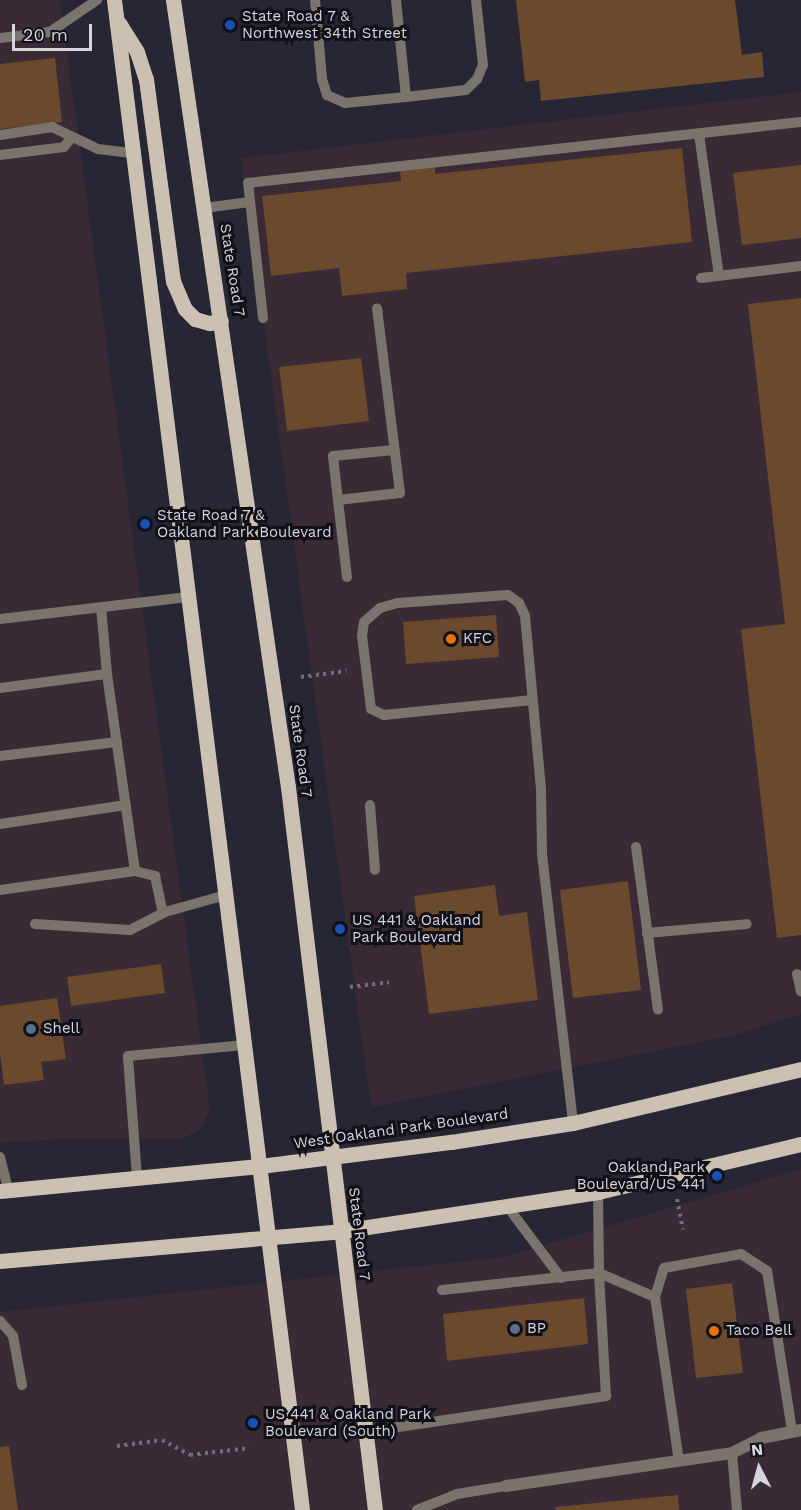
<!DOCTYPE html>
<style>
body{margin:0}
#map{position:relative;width:801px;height:1510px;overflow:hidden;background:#272635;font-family:"Work Sans",sans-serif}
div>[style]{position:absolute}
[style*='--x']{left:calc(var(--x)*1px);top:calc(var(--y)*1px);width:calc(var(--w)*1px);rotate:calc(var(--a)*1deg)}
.commercial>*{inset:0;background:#392a35}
.building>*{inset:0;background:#6b492c}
.path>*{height:4px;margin-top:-2px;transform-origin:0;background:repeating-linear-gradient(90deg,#706f7c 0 3px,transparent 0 7.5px)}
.lane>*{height:10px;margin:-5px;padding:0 5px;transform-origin:5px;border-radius:5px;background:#7a746d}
.street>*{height:12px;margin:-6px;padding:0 6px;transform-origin:6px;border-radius:6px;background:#7a746d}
.primary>*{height:15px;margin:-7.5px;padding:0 7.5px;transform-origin:7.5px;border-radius:7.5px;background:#ccc0b2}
.dots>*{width:16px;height:16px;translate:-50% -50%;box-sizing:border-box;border:3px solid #101017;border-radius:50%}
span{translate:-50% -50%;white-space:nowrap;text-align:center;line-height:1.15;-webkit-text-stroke:6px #101017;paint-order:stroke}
.poi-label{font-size:15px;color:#d5d5df}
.left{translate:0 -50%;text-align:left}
.right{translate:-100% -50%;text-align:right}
.street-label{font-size:15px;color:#d5d5df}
.north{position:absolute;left:729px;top:1438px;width:60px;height:60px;-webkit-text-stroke:4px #101017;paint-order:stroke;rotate:354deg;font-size:16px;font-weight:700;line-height:24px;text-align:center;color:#d5d5df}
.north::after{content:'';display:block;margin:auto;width:21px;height:27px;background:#d5d5df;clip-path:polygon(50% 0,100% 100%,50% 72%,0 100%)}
.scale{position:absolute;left:12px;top:24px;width:80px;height:27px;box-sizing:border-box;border:3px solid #d5d5df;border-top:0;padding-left:8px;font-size:18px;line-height:21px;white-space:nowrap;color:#d5d5df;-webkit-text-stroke:4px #101017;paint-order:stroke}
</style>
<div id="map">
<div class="commercial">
<div style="clip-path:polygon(0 0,60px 0,210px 1110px,201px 1129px,182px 1139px,57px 1139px,0 1143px)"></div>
<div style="clip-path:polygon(801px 92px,801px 1014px,732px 1036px,371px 1107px,241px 158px)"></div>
<div style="clip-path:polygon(801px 1169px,801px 1510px,0 1510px,0 1312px,503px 1257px)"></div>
</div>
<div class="building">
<div style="clip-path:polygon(516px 0,735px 0,742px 55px,762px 52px,764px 77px,541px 101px,539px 80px,525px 82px)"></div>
<div style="clip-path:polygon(55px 58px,62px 122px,0 129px,0 64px)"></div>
<div style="clip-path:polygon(682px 148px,692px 242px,406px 273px,407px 289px,342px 296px,339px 268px,271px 276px,262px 196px,401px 181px,400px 170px,435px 167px,435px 174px)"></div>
<div style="clip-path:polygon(801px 165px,801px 238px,742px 245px,733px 173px)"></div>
<div style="clip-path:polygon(801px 298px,801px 935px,777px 938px,741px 629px,785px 624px,748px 304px)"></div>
<div style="clip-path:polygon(361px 358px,369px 421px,287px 431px,279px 367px)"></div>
<div style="clip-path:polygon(496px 615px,499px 657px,406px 664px,403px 622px)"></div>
<div style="clip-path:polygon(628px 881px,641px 990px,573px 998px,560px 890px)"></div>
<div style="clip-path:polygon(495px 885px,499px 916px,527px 912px,538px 1000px,429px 1014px,414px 896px)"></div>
<div style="clip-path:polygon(161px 964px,165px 993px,71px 1006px,67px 977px)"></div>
<div style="clip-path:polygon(57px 998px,66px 1059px,41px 1062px,44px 1080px,4px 1085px,0 1053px,0 1006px)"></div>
<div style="clip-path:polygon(732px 1283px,743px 1373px,696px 1378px,686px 1289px)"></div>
<div style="clip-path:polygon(584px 1298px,588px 1344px,447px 1361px,443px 1314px)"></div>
<div style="clip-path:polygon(9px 1446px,18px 1510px,0 1510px,0 1447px)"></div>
<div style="clip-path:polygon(678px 1495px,679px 1510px,556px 1510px,555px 1507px)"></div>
</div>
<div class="path">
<div style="--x:301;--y:677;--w:46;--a:-7.4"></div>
<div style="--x:350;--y:987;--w:39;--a:-7"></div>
<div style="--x:677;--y:1199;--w:31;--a:79"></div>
<div style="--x:117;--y:1446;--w:45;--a:-7.6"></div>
<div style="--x:162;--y:1440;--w:32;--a:28"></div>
<div style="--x:190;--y:1455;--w:60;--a:-6.7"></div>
</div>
<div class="lane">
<div style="--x:315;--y:0;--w:79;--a:84.9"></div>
<div style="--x:322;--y:79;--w:17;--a:73"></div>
<div style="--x:327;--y:95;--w:20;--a:24"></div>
<div style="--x:345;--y:103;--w:61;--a:-5.6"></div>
<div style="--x:406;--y:97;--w:98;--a:-95.9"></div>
<div style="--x:0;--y:38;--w:50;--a:-6.8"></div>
<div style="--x:50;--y:32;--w:57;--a:-34.2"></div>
<div style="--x:406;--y:97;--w:60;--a:-6.7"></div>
<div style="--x:466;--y:90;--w:16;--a:-45"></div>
<div style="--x:477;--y:79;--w:15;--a:-67"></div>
<div style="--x:483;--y:65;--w:65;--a:-96.1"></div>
<div style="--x:699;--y:134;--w:143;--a:82"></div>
<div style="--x:0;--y:135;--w:53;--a:-8.7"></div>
<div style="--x:52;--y:127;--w:51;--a:25.6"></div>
<div style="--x:98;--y:149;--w:35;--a:7"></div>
<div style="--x:0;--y:155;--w:64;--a:-7.1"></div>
<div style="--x:64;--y:147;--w:11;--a:-52"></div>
<div style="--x:204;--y:208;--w:46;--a:-7.4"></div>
<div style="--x:701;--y:278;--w:101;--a:-6.8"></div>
<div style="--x:263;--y:318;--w:136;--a:-96.3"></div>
<div style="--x:248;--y:183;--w:556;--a:-6.29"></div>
<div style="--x:338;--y:500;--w:44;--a:-96.5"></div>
<div style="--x:333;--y:456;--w:61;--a:-5.6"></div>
<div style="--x:347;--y:577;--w:78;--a:-96.7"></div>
<div style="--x:338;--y:500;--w:62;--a:-6.4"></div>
<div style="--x:400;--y:493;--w:186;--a:-97.1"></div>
<div style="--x:0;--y:619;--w:189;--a:-6.7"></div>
<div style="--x:0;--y:688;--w:108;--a:-7.5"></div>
<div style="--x:532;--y:700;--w:149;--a:174.2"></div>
<div style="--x:384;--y:715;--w:14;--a:-155"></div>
<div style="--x:371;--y:709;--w:74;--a:-97"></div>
<div style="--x:362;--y:636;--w:14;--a:-82"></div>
<div style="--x:364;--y:622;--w:21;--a:-41"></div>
<div style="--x:380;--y:608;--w:19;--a:-16"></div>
<div style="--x:398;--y:603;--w:110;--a:-4.2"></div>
<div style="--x:508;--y:595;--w:14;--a:36"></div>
<div style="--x:519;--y:603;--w:14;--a:65"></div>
<div style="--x:525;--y:616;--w:173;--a:84.7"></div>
<div style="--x:541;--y:788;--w:66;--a:89.1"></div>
<div style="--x:542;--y:854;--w:271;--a:83.4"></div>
<div style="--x:0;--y:756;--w:118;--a:-6.8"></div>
<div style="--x:370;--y:805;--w:65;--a:85.6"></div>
<div style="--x:0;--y:824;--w:127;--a:-8.6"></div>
<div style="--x:636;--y:847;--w:164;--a:82.3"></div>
<div style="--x:135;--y:871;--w:21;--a:14"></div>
<div style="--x:155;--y:876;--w:38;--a:78"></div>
<div style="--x:0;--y:890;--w:136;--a:-8"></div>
<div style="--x:135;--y:871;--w:199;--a:-98.1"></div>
<div style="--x:107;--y:674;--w:67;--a:-95.1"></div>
<div style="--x:35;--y:924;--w:95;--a:3.6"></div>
<div style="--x:130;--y:930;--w:39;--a:-27"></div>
<div style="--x:165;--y:912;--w:63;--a:-15.6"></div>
<div style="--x:647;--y:933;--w:100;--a:-5.1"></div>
<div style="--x:797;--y:974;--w:18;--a:77"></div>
<div style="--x:0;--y:1157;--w:34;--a:76"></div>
<div style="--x:137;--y:1177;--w:121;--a:-94.3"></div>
<div style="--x:128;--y:1056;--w:118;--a:-5.4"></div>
<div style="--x:507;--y:1206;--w:90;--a:53.1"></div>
<div style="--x:442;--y:1290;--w:158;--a:-6.2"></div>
<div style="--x:599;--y:1273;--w:61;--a:23.2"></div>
<div style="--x:655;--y:1297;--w:30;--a:-73"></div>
<div style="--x:664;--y:1268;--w:78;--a:-10.3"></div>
<div style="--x:741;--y:1254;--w:31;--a:33"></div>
<div style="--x:767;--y:1271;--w:162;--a:81.1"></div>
<div style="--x:655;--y:1297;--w:166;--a:81.7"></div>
<div style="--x:0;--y:1321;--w:20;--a:49"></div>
<div style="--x:13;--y:1336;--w:50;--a:79.6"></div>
<div style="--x:365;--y:1432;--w:244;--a:-8.5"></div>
<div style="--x:606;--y:1396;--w:123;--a:-93.3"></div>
<div style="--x:599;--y:1273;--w:81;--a:-90.7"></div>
<div style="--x:732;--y:1453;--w:57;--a:85"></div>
<div style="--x:417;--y:1510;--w:43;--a:-21.8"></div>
<div style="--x:457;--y:1494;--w:50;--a:-9.3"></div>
</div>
<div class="street">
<div style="--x:506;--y:1486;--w:228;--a:-8.3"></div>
<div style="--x:732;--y:1453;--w:33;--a:-27"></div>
<div style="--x:761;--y:1438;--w:41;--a:-11.3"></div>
</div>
<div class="primary">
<div style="--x:114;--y:0;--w:1522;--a:82.9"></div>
<div style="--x:173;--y:0;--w:795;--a:81.69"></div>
<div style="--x:288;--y:787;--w:728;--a:83.14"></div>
<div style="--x:119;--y:23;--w:34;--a:58"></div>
<div style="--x:137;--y:52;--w:28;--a:72"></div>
<div style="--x:146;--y:79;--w:204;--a:82.4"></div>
<div style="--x:173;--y:281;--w:30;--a:67"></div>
<div style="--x:185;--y:309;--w:14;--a:45"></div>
<div style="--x:195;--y:319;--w:15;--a:16"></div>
<div style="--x:209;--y:323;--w:12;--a:-9"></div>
<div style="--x:0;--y:1191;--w:261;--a:-5.5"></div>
<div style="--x:260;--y:1166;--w:193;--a:-7.2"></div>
<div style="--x:451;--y:1142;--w:123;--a:-8.9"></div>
<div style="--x:573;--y:1123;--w:234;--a:-13.3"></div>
<div style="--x:0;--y:1261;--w:342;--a:-5"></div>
<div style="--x:341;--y:1231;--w:260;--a:-8.6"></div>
<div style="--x:598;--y:1192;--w:209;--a:-13.3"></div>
</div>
<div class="dots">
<div style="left:230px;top:25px;background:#1a4fb4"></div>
<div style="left:145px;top:524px;background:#1a4fb4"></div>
<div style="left:451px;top:639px;background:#e8710a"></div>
<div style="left:340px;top:929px;background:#1a4fb4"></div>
<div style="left:31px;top:1029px;background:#5c6f8a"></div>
<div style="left:717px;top:1176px;background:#1a4fb4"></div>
<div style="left:515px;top:1329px;background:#5c6f8a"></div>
<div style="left:714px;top:1331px;background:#e8710a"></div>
<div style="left:253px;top:1423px;background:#1a4fb4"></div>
</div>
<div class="poi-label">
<span class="left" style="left:242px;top:25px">State Road 7 &amp;<br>Northwest 34th Street</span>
<span class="left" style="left:157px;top:524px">State Road 7 &amp;<br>Oakland Park Boulevard</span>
<span class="left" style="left:463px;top:639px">KFC</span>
<span class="left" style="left:352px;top:929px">US 441 &amp; Oakland<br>Park Boulevard</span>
<span class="left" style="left:43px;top:1029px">Shell</span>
<span class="right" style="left:705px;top:1176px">Oakland Park<br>Boulevard/US 441</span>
<span class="left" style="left:527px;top:1329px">BP</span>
<span class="left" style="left:726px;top:1331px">Taco Bell</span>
<span class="left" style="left:265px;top:1423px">US 441 &amp; Oakland Park<br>Boulevard (South)</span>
</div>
<div class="street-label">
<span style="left:232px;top:270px;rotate:81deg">State Road 7</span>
<span style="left:300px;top:751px;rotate:82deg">State Road 7</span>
<span style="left:401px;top:1129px;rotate:-8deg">West Oakland Park Boulevard</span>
<span style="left:359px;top:1234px;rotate:83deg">State Road 7</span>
</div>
<div class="north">N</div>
<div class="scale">20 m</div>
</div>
